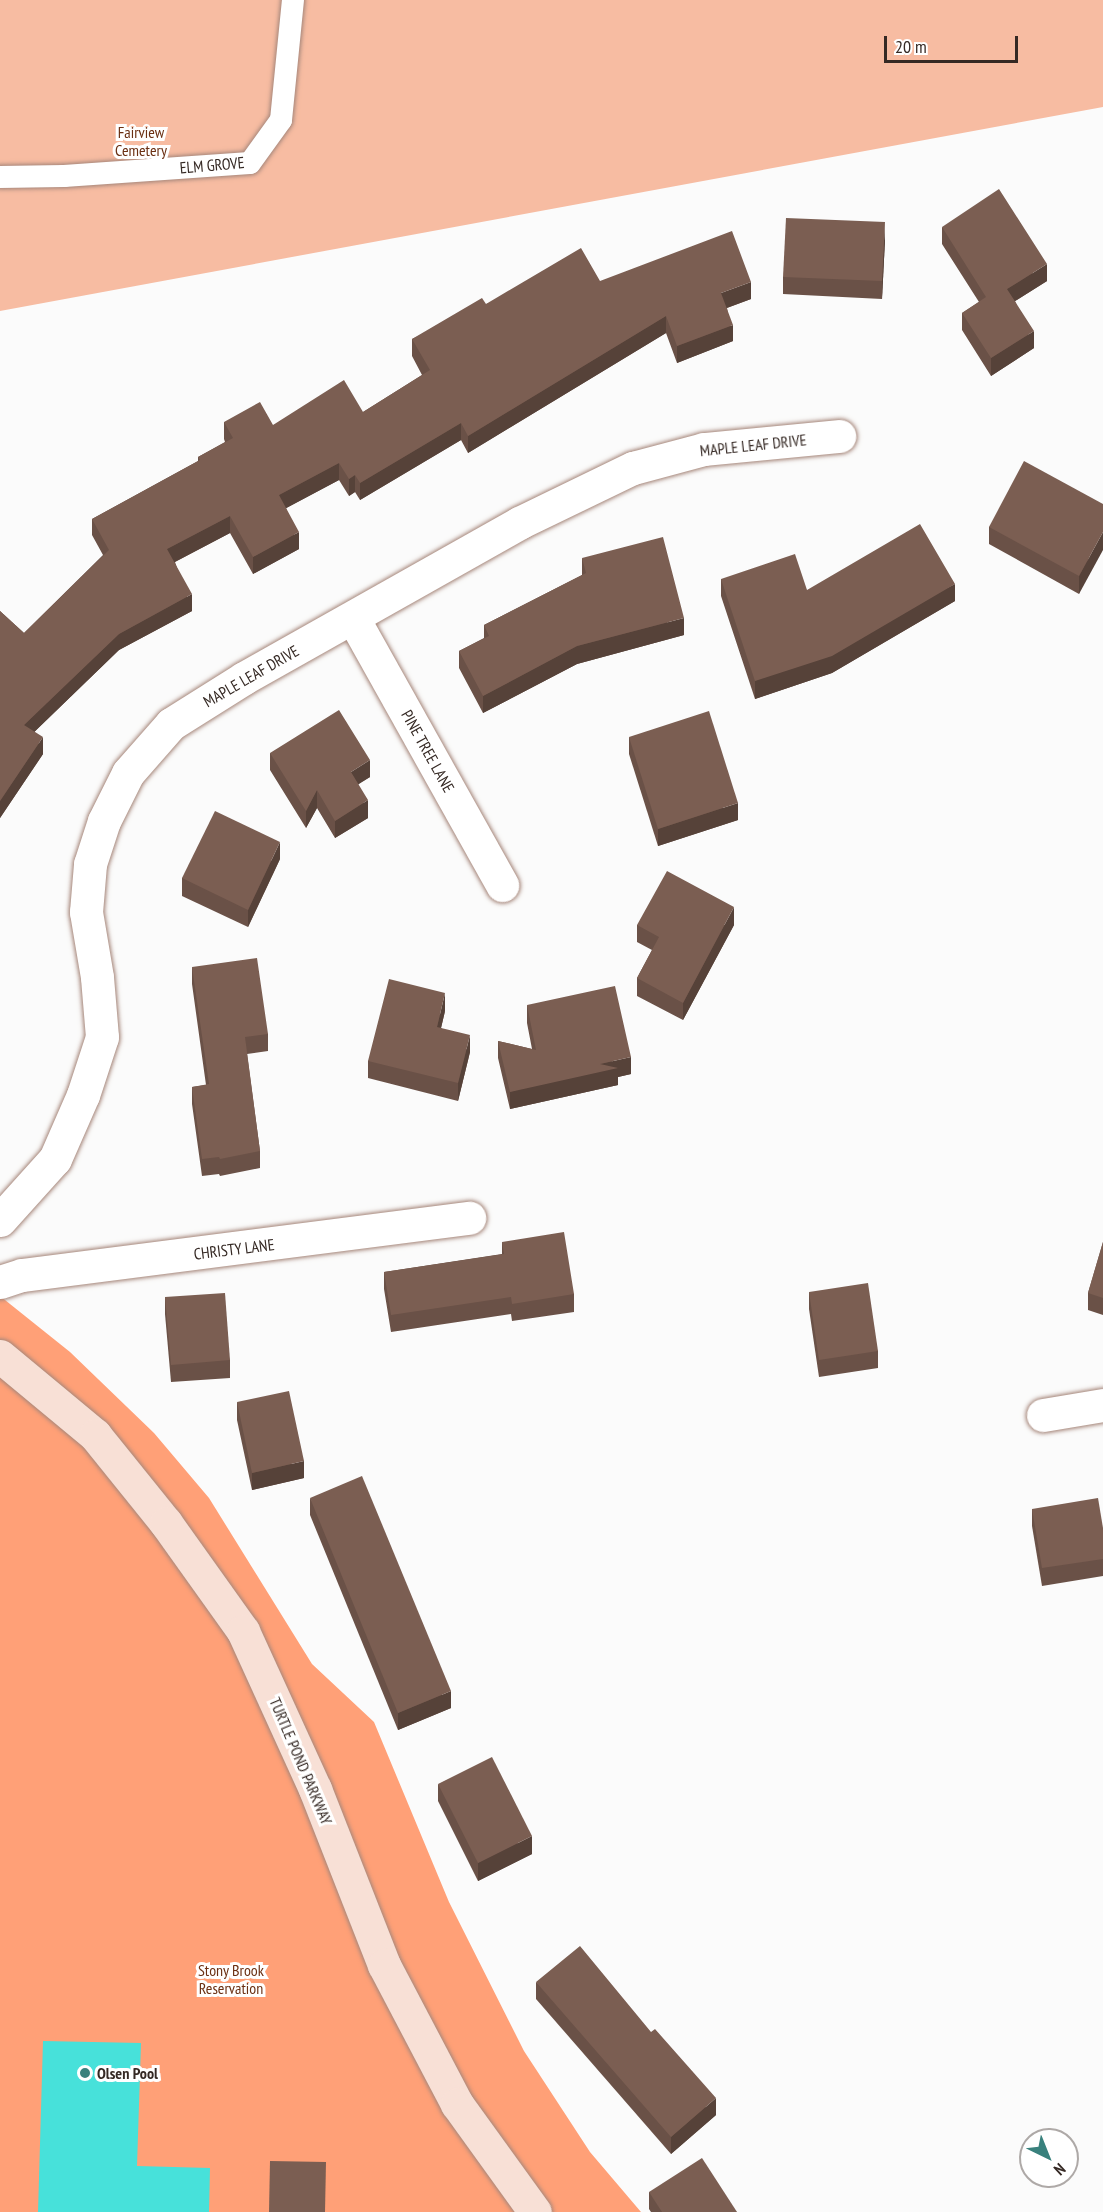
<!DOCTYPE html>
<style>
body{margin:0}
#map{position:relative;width:1103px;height:2212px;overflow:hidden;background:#fbfbfb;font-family:"PT Sans Narrow",sans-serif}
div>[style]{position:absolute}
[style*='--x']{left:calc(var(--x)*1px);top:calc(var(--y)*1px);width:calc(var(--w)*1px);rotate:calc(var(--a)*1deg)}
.green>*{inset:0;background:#f7bca2}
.forest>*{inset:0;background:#ffa077}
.water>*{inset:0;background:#47e1da}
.roads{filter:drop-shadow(0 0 2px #a6877b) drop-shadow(0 0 2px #a6877b)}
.lane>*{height:22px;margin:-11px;padding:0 11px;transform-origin:11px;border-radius:11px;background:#fff}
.street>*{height:33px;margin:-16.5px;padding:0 16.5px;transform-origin:16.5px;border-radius:16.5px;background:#fff}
.secondary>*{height:33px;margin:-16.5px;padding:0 16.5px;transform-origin:16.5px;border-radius:16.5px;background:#f8e0d6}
.wall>*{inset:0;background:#6a5147}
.shaded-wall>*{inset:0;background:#564239}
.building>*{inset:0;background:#7b5e52}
.dots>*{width:16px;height:16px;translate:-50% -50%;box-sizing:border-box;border:3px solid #fff;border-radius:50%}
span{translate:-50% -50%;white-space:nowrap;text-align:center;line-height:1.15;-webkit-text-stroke:6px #fff;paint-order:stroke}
.park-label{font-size:16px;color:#6b3013}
.street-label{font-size:16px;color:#352924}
.poi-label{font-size:16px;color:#352924;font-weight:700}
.left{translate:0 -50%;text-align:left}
.north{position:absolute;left:1019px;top:2128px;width:60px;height:60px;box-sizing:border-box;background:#fff;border:2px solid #aea9a7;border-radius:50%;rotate:137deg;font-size:16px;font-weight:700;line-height:24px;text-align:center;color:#352924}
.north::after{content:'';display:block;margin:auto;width:21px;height:27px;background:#39817d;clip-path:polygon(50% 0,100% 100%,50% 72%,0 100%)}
.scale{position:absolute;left:884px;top:36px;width:134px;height:27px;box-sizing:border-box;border:3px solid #352924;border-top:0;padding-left:8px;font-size:18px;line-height:21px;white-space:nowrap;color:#352924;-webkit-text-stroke:4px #fff;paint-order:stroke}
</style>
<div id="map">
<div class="green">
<div style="clip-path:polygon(0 0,1103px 0,1103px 107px,0 311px)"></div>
</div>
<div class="forest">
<div style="clip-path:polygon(0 1296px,70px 1352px,154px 1433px,209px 1498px,312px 1664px,374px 1722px,449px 1902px,524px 2051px,590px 2152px,641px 2212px,0 2212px)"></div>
</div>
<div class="water">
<div style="clip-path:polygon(43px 2041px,141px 2043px,137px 2166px,210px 2168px,209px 2212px,38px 2212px)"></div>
</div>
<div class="roads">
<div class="lane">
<div style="--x:0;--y:177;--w:64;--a:-0.9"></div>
<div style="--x:64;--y:176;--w:186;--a:-4"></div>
<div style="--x:250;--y:163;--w:53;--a:-54.2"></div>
<div style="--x:281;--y:120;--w:121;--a:-84.3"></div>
</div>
<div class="street">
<div style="--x:353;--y:618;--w:306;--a:60.8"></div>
<div style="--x:0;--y:1220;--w:82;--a:-48"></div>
<div style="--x:55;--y:1159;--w:70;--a:-66.4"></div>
<div style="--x:83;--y:1095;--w:61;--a:-71.9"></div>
<div style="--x:102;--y:1037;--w:60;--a:-94.8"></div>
<div style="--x:97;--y:977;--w:66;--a:-99.6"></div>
<div style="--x:86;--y:912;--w:48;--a:-85.2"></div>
<div style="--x:90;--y:864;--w:45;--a:-72"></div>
<div style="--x:104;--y:821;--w:54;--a:-63.4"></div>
<div style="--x:128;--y:773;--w:65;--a:-48.7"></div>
<div style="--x:171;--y:724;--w:86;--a:-32.2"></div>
<div style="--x:244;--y:678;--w:316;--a:-29.4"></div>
<div style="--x:519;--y:523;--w:127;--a:-25.8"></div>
<div style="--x:633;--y:468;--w:73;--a:-15"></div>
<div style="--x:704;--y:449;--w:136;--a:-5.5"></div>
<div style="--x:0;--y:1282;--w:23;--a:-18"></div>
<div style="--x:22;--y:1275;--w:451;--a:-7.3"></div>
<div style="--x:1043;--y:1415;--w:61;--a:-9.5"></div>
</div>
<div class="secondary">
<div style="--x:0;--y:1356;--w:124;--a:39.7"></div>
<div style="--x:95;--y:1435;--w:113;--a:51.1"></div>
<div style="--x:166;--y:1523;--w:133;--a:54.5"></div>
<div style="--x:243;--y:1631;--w:174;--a:65.5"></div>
<div style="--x:315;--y:1789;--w:189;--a:68.6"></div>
<div style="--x:384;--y:1965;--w:157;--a:62.3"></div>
<div style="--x:457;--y:2104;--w:133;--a:54.2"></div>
</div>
</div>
<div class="wall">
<div style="clip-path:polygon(942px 227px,1047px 281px,1015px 301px,1034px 348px,991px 376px,962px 330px,962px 313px,979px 302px,942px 244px)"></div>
<div style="clip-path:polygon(885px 240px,882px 299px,783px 294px,783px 277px)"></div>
<div style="clip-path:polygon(600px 281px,751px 299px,727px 308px,733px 341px,677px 363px,666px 333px,468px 453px,461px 440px,360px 500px,355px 492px,349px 496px,339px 480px,286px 508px,299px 549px,253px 574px,230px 533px,175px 562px,192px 611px,119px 650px,34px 732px,43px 754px,0 818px,0 611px,24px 633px,103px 555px,92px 535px,92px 519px,198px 461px,198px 457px,225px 442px,224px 439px,224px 422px,273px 425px,363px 412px,422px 375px,412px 356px,412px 339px,486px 304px)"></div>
<div style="clip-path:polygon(1103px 504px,1079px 594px,989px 544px,989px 527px)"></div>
<div style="clip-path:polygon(582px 558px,684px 635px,577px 664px,483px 713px,459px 668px,459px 651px,484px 638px,484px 625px,582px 575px)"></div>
<div style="clip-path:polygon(721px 579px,807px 590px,955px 601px,832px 673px,755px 699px,721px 596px)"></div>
<div style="clip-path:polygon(629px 737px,738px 820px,658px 846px,629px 754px)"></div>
<div style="clip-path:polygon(270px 753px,370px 777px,358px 784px,368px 818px,335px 838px,317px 808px,306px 828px,270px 770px)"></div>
<div style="clip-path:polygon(280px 859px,248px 927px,182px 896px,182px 878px)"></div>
<div style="clip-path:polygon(637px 925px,734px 925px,683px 1020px,637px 996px,637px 978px,652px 950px,637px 942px)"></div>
<div style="clip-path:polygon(192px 967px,268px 1034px,268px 1051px,247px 1054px,260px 1151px,260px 1168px,220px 1176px,219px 1174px,202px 1176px,192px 1104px,192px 1087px,206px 1085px,192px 984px)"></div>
<div style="clip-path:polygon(527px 1005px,631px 1074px,618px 1077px,618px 1085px,510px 1109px,498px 1058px,498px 1041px,532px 1049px,527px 1023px)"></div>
<div style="clip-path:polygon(445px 1011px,441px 1028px,470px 1052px,458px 1101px,368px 1078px,368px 1061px)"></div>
<div style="clip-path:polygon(502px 1242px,574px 1294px,574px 1312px,512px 1321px,511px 1314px,391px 1332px,384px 1289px,384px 1272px,502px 1254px)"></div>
<div style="clip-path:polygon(1103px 1242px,1103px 1315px,1088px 1310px,1088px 1293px)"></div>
<div style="clip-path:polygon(809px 1292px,878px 1351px,878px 1368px,819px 1377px,809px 1309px)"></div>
<div style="clip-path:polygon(165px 1297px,230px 1360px,230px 1378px,171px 1382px,165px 1314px)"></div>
<div style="clip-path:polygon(237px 1402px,304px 1478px,252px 1490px,237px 1420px)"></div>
<div style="clip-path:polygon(310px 1498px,451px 1708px,398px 1730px,310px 1515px)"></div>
<div style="clip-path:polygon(1032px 1509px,1103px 1528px,1103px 1576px,1042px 1586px,1032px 1526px)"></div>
<div style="clip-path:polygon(438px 1784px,532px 1854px,478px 1881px,438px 1801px)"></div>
<div style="clip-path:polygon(536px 1982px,716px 2115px,671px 2154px,536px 1999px)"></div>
<div style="clip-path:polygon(649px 2192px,737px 2212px,651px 2212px,649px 2209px)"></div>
</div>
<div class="shaded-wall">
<div style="clip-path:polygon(885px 222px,885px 240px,882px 299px,882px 281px)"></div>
<div style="clip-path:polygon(1047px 264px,1047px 281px,1007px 306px,1007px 289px)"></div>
<div style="clip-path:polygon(751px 282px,751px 299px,721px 310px,721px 293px)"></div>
<div style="clip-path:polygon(666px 316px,666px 333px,468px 453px,468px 436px)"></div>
<div style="clip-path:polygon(733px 325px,733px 341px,677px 363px,677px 346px)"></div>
<div style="clip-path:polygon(1034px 331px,1034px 348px,991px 376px,991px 358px)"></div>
<div style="clip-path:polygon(461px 423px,461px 440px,360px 500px,360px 483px)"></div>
<div style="clip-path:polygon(339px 463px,339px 480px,279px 512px,279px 495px)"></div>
<div style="clip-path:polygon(355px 475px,355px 492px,349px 496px,349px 479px)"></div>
<div style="clip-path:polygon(230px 516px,230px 533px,167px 566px,167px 549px)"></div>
<div style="clip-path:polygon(299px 532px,299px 549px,253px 574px,253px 557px)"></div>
<div style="clip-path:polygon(1103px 532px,1103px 550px,1079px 594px,1079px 576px)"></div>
<div style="clip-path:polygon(955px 584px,955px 601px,832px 673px,755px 699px,755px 681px)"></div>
<div style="clip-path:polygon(192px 594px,192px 611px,119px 650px,24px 742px,24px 725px,119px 634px)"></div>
<div style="clip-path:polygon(684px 618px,684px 635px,577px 664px,483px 713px,483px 696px,577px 646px)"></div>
<div style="clip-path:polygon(43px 737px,43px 754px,0 818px,0 801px)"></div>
<div style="clip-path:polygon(370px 760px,370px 777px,351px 789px,351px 772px)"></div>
<div style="clip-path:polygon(317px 790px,317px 808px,306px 828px,306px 811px)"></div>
<div style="clip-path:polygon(368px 800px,368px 818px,335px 838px,335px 821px)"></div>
<div style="clip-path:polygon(738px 803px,738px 820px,658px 846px,658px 829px)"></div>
<div style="clip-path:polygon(280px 842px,280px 859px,248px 927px,248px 910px)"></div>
<div style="clip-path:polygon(734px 907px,734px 925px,683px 1020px,683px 1003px)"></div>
<div style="clip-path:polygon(445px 993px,445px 1011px,437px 1045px,437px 1027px)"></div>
<div style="clip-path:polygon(470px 1035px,470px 1052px,458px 1101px,458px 1083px)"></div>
<div style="clip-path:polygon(631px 1057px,631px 1074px,618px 1077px,618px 1085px,510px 1109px,510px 1092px,600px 1064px)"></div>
<div style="clip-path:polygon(304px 1461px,304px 1478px,252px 1490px,252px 1473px)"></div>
<div style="clip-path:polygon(451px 1691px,451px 1708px,398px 1730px,398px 1713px)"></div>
<div style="clip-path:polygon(532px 1836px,532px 1854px,478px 1881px,478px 1863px)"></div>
<div style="clip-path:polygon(716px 2098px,716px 2115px,671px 2154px,671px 2137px)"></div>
</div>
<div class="building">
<div style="clip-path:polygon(999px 189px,1047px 264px,1007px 289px,1034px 331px,991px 358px,962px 313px,986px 297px,942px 227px)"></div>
<div style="clip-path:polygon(786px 218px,885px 222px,882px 281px,783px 277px)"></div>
<div style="clip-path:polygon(732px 231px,751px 282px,721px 293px,733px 325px,677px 346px,666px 316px,468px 436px,461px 423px,360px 483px,355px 475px,349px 479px,339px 463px,279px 495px,299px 532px,253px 557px,230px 516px,167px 549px,192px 594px,119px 634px,24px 725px,43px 737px,0 801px,0 611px,24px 633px,109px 550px,92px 519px,200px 460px,198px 457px,233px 438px,224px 422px,260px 402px,273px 425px,344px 380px,363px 412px,430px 370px,412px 339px,482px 298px,486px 304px,581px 248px,600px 281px)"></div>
<div style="clip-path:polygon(1024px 461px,1103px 504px,1103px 532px,1079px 576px,989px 527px)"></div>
<div style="clip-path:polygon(920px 524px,955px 584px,832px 656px,755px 681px,721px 579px,795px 554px,807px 590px)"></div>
<div style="clip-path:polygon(663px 537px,684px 618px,577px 646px,483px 696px,459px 651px,489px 636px,484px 625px,586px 573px,582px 558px)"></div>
<div style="clip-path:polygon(339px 710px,370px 760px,351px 772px,368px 800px,335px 821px,317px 790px,306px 811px,270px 753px)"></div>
<div style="clip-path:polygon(709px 711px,738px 803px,658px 829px,629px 737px)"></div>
<div style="clip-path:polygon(215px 811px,280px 842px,248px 910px,182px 878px)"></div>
<div style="clip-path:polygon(667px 871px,734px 907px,683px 1003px,637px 978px,659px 937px,637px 925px)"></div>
<div style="clip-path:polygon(257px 958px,268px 1034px,245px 1037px,260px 1151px,220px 1159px,219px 1157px,202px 1159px,192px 1087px,209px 1084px,192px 967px)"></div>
<div style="clip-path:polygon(389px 979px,445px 993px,437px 1027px,470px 1035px,458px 1083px,368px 1061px)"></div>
<div style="clip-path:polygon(615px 986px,631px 1057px,600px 1064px,618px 1068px,510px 1092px,498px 1041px,536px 1050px,527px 1005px)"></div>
<div style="clip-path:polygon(564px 1232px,574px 1294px,512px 1304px,511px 1297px,391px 1315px,384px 1272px,504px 1254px,502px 1242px)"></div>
<div style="clip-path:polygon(1103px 1242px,1103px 1298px,1088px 1293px)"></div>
<div style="clip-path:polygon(868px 1283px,878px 1351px,819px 1360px,809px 1292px)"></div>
<div style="clip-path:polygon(225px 1293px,230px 1360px,171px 1365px,165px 1297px)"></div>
<div style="clip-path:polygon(289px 1391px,304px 1461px,252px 1473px,237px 1402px)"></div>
<div style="clip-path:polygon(362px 1476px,451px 1691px,398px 1713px,310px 1498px)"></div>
<div style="clip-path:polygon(1098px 1498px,1103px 1528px,1103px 1559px,1042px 1568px,1032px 1509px)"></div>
<div style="clip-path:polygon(492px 1757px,532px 1836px,478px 1863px,438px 1784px)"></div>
<div style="clip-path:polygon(580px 1946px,651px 2032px,655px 2029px,716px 2098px,671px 2137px,536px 1982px)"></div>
<div style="clip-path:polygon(702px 2158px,737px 2212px,662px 2212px,649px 2192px)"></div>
<div style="clip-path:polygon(270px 2161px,326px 2162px,325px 2212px,269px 2212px)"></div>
</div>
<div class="dots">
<div style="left:85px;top:2073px;background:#39817d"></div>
</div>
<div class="park-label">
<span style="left:141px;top:141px">Fairview<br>Cemetery</span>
<span style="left:231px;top:1979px">Stony Brook<br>Reservation</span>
</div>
<div class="street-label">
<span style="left:212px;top:165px;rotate:-5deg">ELM GROVE</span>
<span style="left:753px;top:445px;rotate:-6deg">MAPLE LEAF DRIVE</span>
<span style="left:251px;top:676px;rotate:-30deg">MAPLE LEAF DRIVE</span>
<span style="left:428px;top:751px;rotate:61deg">PINE TREE LANE</span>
<span style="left:234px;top:1249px;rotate:-7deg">CHRISTY LANE</span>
<span style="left:301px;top:1761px;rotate:67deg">TURTLE POND PARKWAY</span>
</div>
<div class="poi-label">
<span class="left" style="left:97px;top:2073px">Olsen Pool</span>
</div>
<div class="north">N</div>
<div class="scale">20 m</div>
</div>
